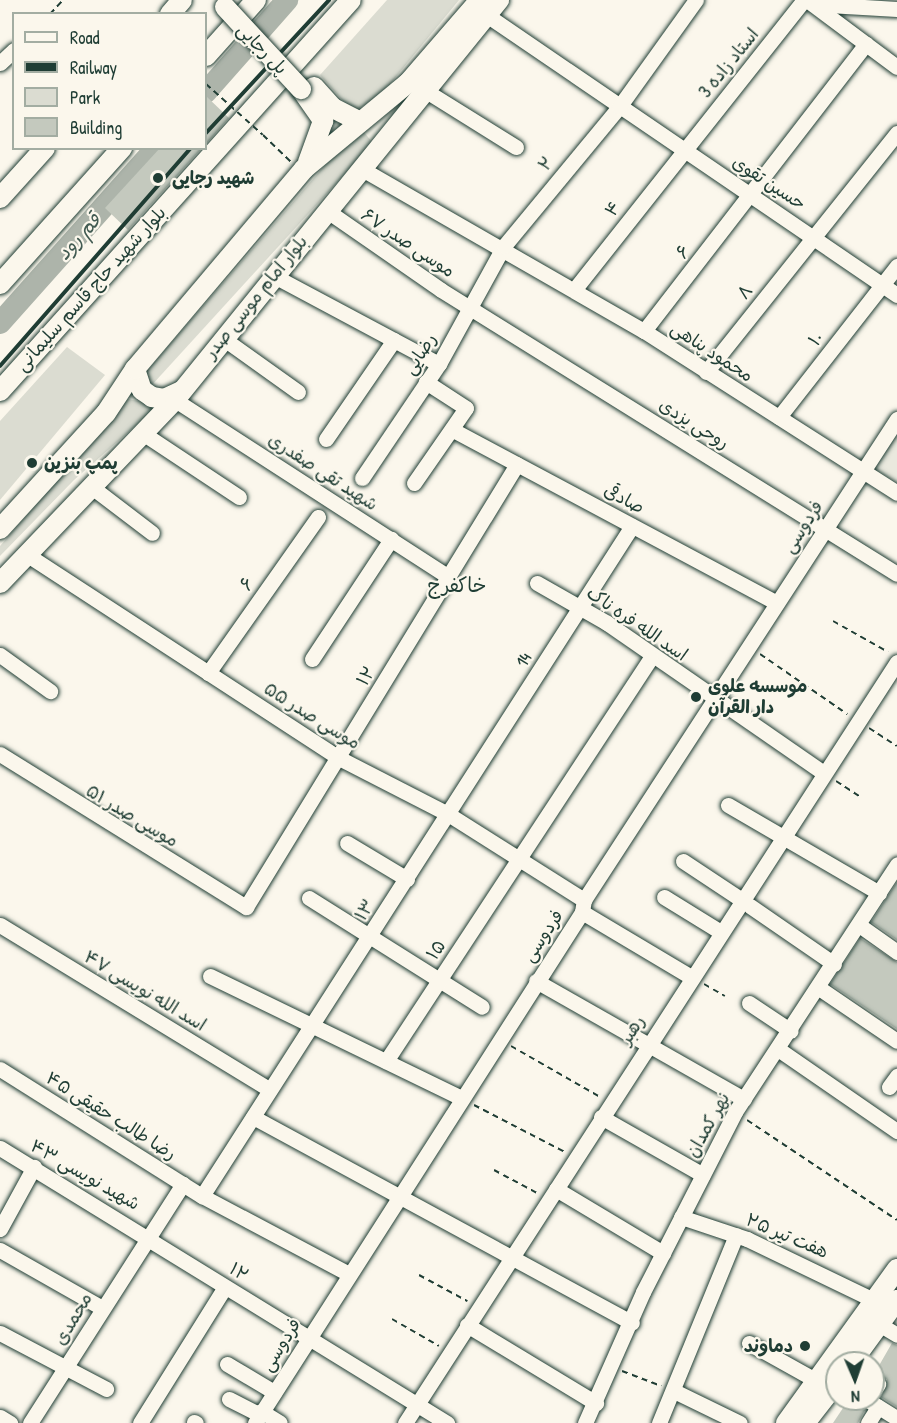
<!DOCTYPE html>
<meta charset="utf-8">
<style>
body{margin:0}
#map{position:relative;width:897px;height:1423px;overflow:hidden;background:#fbf7ec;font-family:"Patrick Hand","Playpen Sans Arabic",sans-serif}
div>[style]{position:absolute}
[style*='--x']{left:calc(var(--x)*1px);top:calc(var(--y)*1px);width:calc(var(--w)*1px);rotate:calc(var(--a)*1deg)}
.built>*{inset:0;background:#eae9de}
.green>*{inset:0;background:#dbdcd1}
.river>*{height:22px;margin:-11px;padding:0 11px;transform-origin:11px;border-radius:11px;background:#adb4aa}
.building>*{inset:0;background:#c4c9be}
.path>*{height:2px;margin-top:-1px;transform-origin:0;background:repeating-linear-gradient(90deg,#1f3d34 0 6px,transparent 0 10.5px)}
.roads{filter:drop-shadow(0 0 2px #1f3d34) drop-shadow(0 0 2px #1f3d34)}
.minor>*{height:15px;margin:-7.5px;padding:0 7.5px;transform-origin:7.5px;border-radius:7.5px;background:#fbf7ec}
.major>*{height:20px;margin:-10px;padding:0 10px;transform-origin:10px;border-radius:10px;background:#fbf7ec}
.rail>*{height:4px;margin:-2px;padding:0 2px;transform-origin:2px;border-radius:2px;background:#1f3d34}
.path-bridge>*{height:2px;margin-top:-1px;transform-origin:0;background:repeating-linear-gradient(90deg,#1f3d34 0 6px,transparent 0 10.5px)}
.bridges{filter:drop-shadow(0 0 2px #1f3d34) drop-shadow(0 0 2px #1f3d34)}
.major-bridge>*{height:20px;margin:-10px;padding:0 10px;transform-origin:10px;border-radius:10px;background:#fbf7ec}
.dots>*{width:16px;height:16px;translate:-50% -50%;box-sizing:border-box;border:3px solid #fbf7ec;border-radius:50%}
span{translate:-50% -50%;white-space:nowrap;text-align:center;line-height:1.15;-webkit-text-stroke:4.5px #fbf7ec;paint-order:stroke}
.street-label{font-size:18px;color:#1f3d34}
.poi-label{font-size:18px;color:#1f3d34;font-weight:700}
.left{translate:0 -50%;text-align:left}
.right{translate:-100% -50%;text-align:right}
.water-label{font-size:20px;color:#425b52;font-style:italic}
.neighbourhood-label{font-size:20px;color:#1f3d34}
.legend{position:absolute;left:12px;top:12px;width:195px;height:138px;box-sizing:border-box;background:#fbf7ec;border:2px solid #a3ada2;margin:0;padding:8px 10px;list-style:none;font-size:18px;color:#1f3d34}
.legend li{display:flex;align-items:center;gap:12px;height:30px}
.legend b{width:30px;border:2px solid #a3ada2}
.north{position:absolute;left:825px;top:1351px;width:60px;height:60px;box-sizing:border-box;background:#fbf7ec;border:2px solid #a3ada2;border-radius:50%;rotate:178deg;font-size:16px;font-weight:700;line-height:24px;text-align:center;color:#1f3d34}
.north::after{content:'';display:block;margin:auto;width:21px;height:27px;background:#1f3d34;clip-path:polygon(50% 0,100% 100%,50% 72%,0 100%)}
</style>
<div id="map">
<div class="built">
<div style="clip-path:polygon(897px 422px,897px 482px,871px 467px)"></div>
</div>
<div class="green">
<div style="clip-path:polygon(387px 0,459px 0,381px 95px,353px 112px,320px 75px)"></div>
<div style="clip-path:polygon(363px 131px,373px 143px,151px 386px,146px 372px,333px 156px)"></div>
<div style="clip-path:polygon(67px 347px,105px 375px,0 500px,0 421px)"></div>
<div style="clip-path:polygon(128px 399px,159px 405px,74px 480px,0 556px,0 546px)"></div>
</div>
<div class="river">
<div style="--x:206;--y:92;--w:123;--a:-48.6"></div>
<div style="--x:0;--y:323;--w:234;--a:-48.3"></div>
</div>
<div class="building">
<div style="clip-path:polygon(206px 96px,229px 118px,206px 144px)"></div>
<div style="clip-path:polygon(160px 148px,202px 148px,128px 230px,105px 208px)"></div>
<div style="clip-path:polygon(897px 882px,897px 940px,871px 922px)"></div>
<div style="clip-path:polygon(860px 938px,897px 962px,897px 1029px,830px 984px)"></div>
<div style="clip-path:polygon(892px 1343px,897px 1345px,897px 1407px,881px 1397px,887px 1379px,873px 1376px)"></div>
<div style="clip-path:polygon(849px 1399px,865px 1410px,858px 1423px,833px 1423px)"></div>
</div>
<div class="path">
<div style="--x:50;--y:14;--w:19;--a:-47"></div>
<div style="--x:263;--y:135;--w:39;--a:44"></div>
<div style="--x:833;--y:621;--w:63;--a:29.4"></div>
<div style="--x:760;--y:654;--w:106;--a:34.6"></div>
<div style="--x:869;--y:728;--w:33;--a:33"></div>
<div style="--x:836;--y:781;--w:30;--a:33"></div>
<div style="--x:704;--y:984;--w:24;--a:30"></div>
<div style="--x:511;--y:1046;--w:103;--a:29.8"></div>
<div style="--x:474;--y:1105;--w:102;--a:27.3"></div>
<div style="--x:747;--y:1120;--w:180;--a:33.7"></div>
<div style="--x:494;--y:1170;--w:49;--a:28.1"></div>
<div style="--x:419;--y:1275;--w:55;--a:28.4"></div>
<div style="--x:392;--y:1319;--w:54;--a:29.9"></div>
<div style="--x:622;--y:1371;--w:42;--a:21"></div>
</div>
<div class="roads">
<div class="minor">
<div style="--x:807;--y:0;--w:112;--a:36.7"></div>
<div style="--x:813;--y:4;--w:84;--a:3.4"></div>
<div style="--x:488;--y:16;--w:495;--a:34.3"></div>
<div style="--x:0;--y:63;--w:19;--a:-43"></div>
<div style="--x:426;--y:91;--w:106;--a:31.9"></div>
<div style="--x:362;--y:169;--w:325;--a:29.9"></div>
<div style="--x:644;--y:331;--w:300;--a:32.6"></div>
<div style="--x:326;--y:210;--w:140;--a:34.8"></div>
<div style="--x:441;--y:290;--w:537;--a:31.91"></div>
<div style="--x:274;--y:276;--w:187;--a:28.1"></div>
<div style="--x:574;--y:290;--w:370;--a:-51.6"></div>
<div style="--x:644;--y:331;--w:363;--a:-52.3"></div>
<div style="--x:224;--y:339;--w:91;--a:35.6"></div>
<div style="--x:706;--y:372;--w:306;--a:-51.4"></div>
<div style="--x:175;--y:400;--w:326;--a:32.9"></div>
<div style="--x:779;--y:417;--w:192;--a:-52"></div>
<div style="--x:453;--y:430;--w:367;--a:28.1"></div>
<div style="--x:144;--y:434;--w:114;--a:33.6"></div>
<div style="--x:326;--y:439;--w:120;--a:-55.5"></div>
<div style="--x:362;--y:478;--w:138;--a:-56"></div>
<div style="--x:439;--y:364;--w:135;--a:-61.2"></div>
<div style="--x:504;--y:246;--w:180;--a:-50.4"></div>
<div style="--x:619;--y:107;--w:132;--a:-54.3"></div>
<div style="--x:414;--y:483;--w:91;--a:-55.3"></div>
<div style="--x:466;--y:408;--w:48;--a:-147"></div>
<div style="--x:93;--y:488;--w:74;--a:37.3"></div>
<div style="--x:26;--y:554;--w:374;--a:33.1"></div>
<div style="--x:339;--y:758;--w:123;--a:27.2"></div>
<div style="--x:448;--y:814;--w:161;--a:32.3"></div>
<div style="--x:537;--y:583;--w:81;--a:29.7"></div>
<div style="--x:607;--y:623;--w:262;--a:34.7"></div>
<div style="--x:0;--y:655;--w:62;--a:35.8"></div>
<div style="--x:312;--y:659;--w:144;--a:-56.6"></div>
<div style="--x:208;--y:673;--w:191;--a:-54.8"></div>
<div style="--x:0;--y:754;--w:290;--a:31.9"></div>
<div style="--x:246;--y:907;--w:519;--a:-58.54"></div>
<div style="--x:728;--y:805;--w:175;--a:30.2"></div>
<div style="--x:347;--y:843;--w:70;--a:31"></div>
<div style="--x:683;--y:861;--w:71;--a:33.5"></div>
<div style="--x:664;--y:897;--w:65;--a:31.7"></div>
<div style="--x:309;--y:898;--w:204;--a:32.2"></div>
<div style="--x:750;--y:906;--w:102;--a:34.6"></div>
<div style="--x:582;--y:912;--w:127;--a:30.8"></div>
<div style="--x:0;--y:925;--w:316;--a:31.4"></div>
<div style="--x:859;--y:925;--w:47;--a:35.4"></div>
<div style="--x:210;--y:976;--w:279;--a:25.9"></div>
<div style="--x:536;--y:981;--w:239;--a:29.6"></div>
<div style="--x:819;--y:988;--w:94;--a:34.2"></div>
<div style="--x:749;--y:1003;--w:50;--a:33.7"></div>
<div style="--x:778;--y:1049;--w:145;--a:34.6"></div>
<div style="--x:386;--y:1061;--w:482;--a:-56.7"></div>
<div style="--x:0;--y:1069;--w:239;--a:32.2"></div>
<div style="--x:202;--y:1196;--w:164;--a:28"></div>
<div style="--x:889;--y:1087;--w:14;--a:-54"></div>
<div style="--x:253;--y:1117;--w:431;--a:28.5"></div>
<div style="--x:601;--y:1117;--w:117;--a:29.6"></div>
<div style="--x:0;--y:1148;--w:525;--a:31.6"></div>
<div style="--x:556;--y:1189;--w:125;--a:30.9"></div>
<div style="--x:202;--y:1196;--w:796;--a:-57.31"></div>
<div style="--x:681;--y:1217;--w:70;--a:18.4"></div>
<div style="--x:747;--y:1239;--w:141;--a:25.7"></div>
<div style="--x:0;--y:1229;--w:71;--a:-61.3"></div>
<div style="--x:0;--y:1250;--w:117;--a:29.6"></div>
<div style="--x:879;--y:1324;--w:21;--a:31"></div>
<div style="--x:467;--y:1325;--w:151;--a:31.2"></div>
<div style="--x:0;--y:1333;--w:120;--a:27.8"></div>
<div style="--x:749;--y:1343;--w:78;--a:29.2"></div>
<div style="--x:227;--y:1364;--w:55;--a:30.8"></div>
<div style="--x:674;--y:1391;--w:73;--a:25.9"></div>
<div style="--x:873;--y:1391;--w:9;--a:-54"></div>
<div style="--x:229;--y:1399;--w:35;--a:27"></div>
<div style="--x:866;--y:1399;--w:36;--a:32"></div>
<div style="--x:261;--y:1411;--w:22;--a:32"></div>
<div style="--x:0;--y:1417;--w:12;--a:31"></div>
<div style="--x:194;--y:1422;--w:2;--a:27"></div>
<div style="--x:30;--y:1423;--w:284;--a:-57.4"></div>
<div style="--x:140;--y:1423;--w:160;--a:-58"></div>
<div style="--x:255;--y:1423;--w:607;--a:-57.38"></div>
<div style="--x:582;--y:912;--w:12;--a:-81"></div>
<div style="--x:584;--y:900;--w:574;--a:-56.95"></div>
<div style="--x:405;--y:1423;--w:906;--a:-57.12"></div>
<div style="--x:585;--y:1423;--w:143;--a:-66.1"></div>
<div style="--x:643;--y:1292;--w:202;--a:-62.9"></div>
<div style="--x:735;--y:1112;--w:296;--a:-56.8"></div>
<div style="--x:659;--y:1423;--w:203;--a:-67.7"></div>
<div style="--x:868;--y:1423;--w:19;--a:-58"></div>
</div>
<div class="major">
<div style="--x:170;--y:14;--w:18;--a:-49"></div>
<div style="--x:206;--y:56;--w:75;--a:-48.2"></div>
<div style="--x:314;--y:87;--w:28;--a:48"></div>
<div style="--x:333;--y:108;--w:29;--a:27"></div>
<div style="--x:301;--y:89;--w:39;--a:55"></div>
<div style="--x:323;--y:121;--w:44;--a:110.1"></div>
<div style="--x:0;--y:198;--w:67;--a:-48"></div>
<div style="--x:0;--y:284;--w:183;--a:-48.1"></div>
<div style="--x:135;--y:369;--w:22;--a:72"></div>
<div style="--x:142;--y:390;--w:12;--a:35"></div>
<div style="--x:152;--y:397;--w:12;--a:9"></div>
<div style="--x:164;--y:399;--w:19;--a:-25"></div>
<div style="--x:0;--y:391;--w:525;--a:-48.09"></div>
<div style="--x:0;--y:529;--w:157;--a:-47.6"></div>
<div style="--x:106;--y:413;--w:53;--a:-56.6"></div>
<div style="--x:135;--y:369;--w:262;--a:-49.8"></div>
<div style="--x:304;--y:169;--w:135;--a:-39.6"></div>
<div style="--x:408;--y:83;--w:110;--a:-49.1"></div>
<div style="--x:0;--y:583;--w:253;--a:-46.3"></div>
<div style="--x:175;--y:400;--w:515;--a:-50.99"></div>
<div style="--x:851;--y:1363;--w:78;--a:-53.9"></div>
<div style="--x:786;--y:1423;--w:190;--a:-54.2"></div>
<div style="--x:805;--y:1423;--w:52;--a:-52"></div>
</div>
</div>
<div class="rail">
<div style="--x:206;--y:133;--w:181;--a:-47.2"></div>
<div style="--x:0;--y:366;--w:290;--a:-48.8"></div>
</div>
<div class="path-bridge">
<div style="--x:206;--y:84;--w:76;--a:41.8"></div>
</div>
<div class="bridges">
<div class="major-bridge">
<div style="--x:225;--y:7;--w:112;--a:47.2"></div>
</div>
</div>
<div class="dots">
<div style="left:158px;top:178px;background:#1f3d34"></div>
<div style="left:32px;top:463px;background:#1f3d34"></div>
<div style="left:696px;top:697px;background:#1f3d34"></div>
<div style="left:805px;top:1346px;background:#1f3d34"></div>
</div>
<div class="street-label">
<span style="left:262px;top:49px;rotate:46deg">پل رجایی</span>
<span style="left:729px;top:63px;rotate:-51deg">استاد زاده 3</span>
<span style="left:546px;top:164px;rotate:-50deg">۲</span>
<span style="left:769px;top:183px;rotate:33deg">حسین تقوی</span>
<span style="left:613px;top:209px;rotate:-52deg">۴</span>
<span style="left:408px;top:243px;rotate:34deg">موسی صدر ۶۷</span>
<span style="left:683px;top:252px;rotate:-51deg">۶</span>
<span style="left:91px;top:289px;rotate:-48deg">بلوار شهید حاج قاسم سلیمانی</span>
<span style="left:745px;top:292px;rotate:-51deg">۸</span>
<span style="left:256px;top:297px;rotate:-51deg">بلوار امام موسی صدر</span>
<span style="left:816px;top:339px;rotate:-52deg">۱۰</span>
<span style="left:712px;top:352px;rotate:33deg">محمود پناهی</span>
<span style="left:420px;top:354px;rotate:-57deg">رضایی</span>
<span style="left:694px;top:424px;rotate:32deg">روحی یزدی</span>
<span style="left:323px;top:472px;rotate:33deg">شهید تقی صفدری</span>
<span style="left:624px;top:499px;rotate:28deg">صادقی</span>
<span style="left:803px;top:527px;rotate:-57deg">فردوسی</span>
<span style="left:247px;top:584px;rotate:-55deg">۶</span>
<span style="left:637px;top:624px;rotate:34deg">اسد الله فره ناک</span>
<span style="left:524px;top:660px;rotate:-59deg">14</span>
<span style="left:366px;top:676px;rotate:-59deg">۱۲</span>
<span style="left:312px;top:716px;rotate:32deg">موسی صدر ۵۵</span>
<span style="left:132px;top:816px;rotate:31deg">موسی صدر ۵۱</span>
<span style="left:365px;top:910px;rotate:-58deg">۱۳</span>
<span style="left:543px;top:936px;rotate:-56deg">فردوسی</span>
<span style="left:436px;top:950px;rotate:-57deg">۱۵</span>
<span style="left:145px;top:991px;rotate:31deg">۴۷ اسد الله نویسی</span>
<span style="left:632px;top:1030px;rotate:-57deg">رهبر</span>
<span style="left:111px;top:1116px;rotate:32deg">۴۵ رضا طالب حقیقی</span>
<span style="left:708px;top:1125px;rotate:-61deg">نهر کمدان</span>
<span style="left:85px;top:1175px;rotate:30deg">۴۳ شهید نویسی</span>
<span style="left:787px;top:1236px;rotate:23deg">هفت تیر ۲۵</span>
<span style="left:239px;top:1272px;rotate:33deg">۱۲</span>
<span style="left:73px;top:1319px;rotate:-59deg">محمدی</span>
<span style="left:281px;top:1345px;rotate:-58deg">فردوسی</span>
</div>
<div class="poi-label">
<span class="left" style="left:172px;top:178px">شهید رجایی</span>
<span class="left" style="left:44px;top:463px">پمپ بنزین</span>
<span class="left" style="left:708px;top:697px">موسسه علوی<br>دار القرآن</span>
<span class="right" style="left:793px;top:1346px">دماوند</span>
</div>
<div class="water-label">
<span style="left:78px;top:236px;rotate:-48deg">قم رود</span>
</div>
<div class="neighbourhood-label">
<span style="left:457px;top:584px">خاکفرج</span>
</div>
<ul class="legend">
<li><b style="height:8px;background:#fbf7ec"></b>Road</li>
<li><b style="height:8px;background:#1f3d34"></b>Railway</li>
<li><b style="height:16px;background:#dbdcd1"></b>Park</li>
<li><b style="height:16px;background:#c4c9be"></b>Building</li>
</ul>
<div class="north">N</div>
</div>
